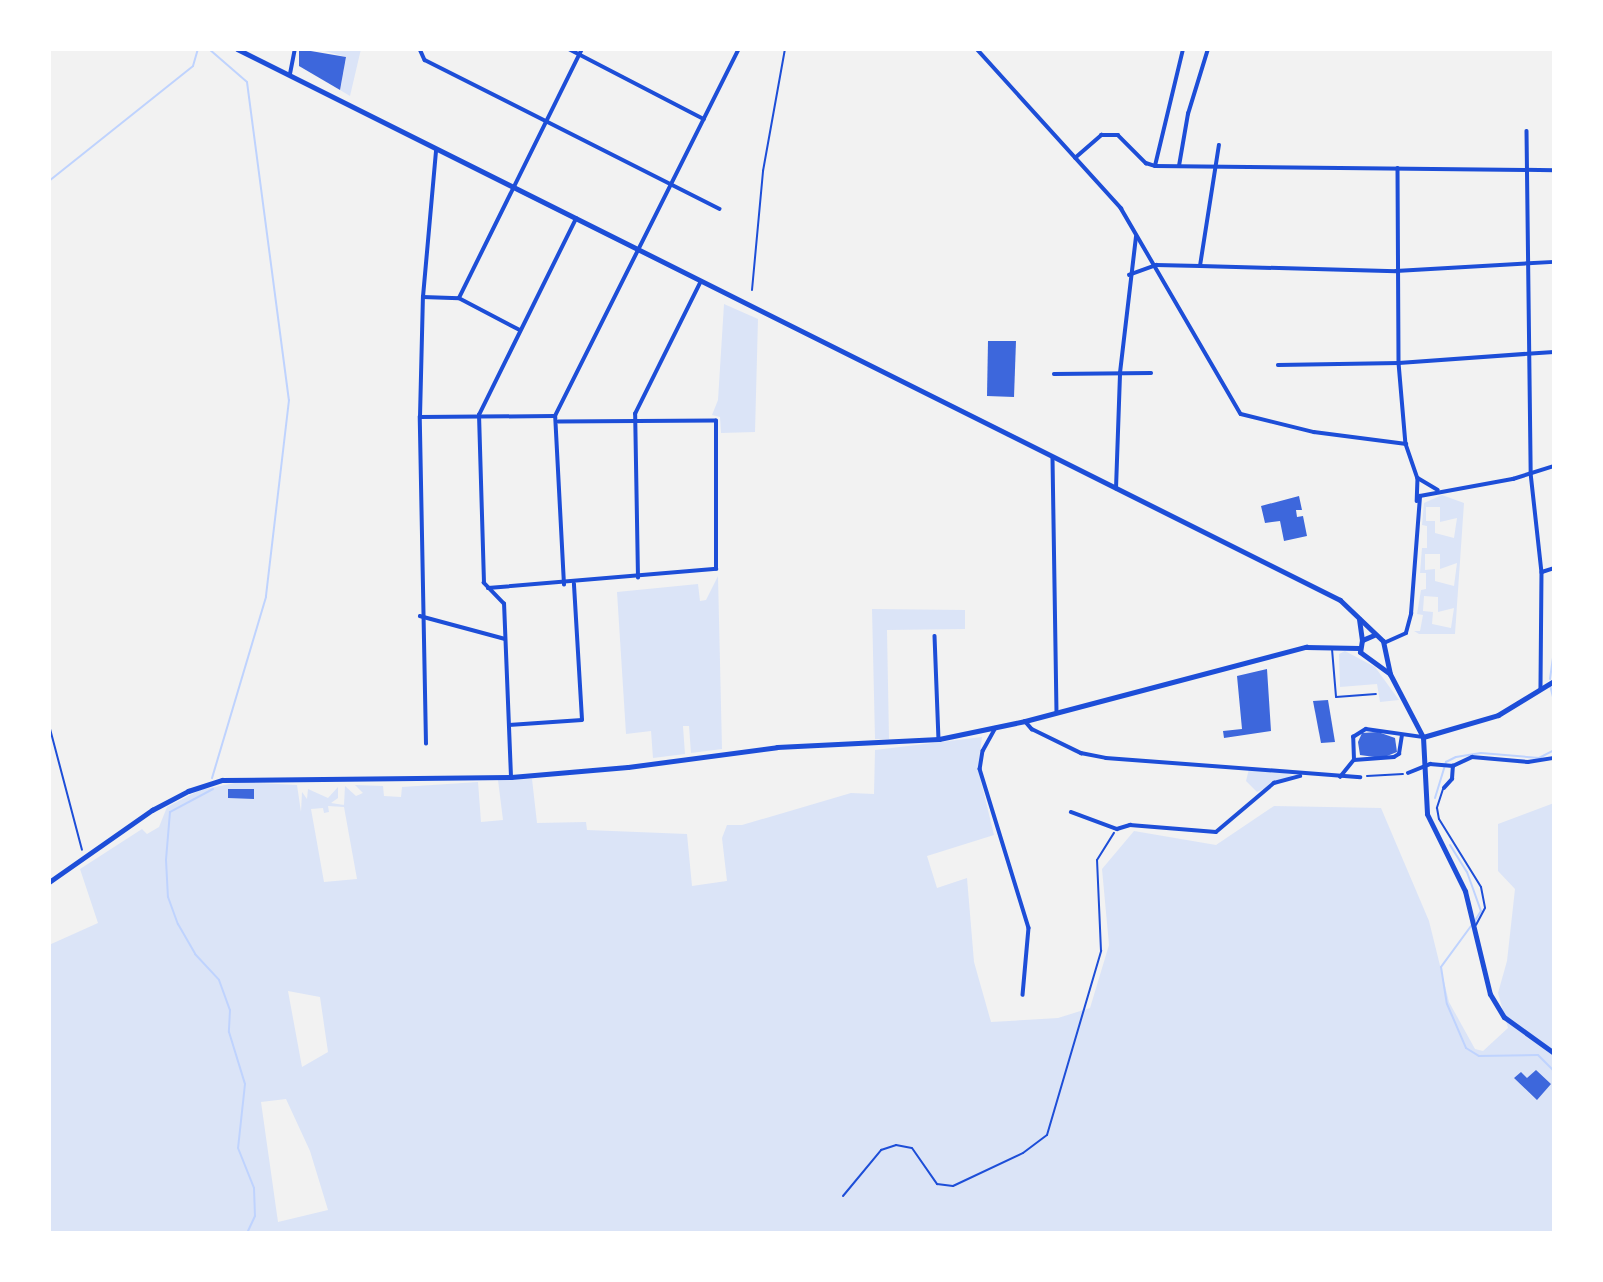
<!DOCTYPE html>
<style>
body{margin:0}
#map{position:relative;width:1603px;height:1282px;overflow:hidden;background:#f2f2f2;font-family:"Exo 2",sans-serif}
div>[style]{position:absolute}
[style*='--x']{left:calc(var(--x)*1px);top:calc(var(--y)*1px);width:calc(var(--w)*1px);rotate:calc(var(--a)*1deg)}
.green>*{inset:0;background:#dbe4f7}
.stream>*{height:2px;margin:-1px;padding:0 1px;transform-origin:1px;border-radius:1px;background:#bfd3fe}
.building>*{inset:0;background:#3d67dc}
.path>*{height:2px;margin:-1px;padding:0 1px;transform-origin:1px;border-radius:1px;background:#1d4ed8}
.service>*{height:2px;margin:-1px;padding:0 1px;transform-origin:1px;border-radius:1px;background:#1d4ed8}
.minor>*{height:3.5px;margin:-1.75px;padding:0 1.75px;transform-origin:1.75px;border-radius:1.75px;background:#1d4ed8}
.secondary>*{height:5px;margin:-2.5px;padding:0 2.5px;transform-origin:2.5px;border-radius:2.5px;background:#1d4ed8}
.primary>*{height:5px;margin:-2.5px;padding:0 2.5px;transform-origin:2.5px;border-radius:2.5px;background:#1d4ed8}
span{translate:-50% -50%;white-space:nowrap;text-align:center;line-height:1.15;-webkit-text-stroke:7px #fff;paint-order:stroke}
.frame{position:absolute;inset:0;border:51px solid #fff;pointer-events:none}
</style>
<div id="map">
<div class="green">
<div style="clip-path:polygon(318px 49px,361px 49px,350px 96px,340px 90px,346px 57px)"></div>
<div style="clip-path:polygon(724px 304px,758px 319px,755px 432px,721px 433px,720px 417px,712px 415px,718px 400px)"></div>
<div style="clip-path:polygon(evenodd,1442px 495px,1464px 503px,1455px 634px,1419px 634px,1414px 631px,1420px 631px,1423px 615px,1417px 614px,1421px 590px,1426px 589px,1426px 573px,1420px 573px,1422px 548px,1427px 548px,1427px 526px,1422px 525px,1424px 503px,1442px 495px,1426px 507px,1440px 507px,1440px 522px,1457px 518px,1454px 538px,1435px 533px,1435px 521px,1426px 521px,1426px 507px,1442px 495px,1425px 554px,1440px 554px,1440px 569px,1457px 563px,1454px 586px,1435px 581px,1435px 569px,1425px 570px,1425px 554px,1442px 495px,1424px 596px,1438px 597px,1438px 612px,1454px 608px,1451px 628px,1432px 624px,1433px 612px,1423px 611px,1424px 596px)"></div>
<div style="clip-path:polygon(718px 576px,722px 749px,691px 753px,689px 726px,683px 726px,685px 754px,653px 758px,651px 731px,626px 734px,617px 592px,698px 584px,700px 601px,706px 600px)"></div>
<div style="clip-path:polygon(872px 609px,965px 610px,965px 629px,887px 630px,889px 739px,875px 739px)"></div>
<div style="clip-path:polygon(1345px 651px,1375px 667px,1399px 700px,1380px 702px,1377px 684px,1340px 687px,1339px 654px)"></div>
<div style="clip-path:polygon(evenodd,982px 737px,978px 769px,994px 835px,927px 856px,937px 888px,967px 878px,974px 962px,991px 1022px,1058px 1018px,1090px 1008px,1109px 945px,1102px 869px,1134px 831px,1216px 845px,1274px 806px,1381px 808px,1429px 921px,1449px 1002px,1475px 1049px,1483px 1051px,1508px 1028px,1498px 993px,1507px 961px,1515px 889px,1498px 871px,1498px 824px,1554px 803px,1554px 1233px,49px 1233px,49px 945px,98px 923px,80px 869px,142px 829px,147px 834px,159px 827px,167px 807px,200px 790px,240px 782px,297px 785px,301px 812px,302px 792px,307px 799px,308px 789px,328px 798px,338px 787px,338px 798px,331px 803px,344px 805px,345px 786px,356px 796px,363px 793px,355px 785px,383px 786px,384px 796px,401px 797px,402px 787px,478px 782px,481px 822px,503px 820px,498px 780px,532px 779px,537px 823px,586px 822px,587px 830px,687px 834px,692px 886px,727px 881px,722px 838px,727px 825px,742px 825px,851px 793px,874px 794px,875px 750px,982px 737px,328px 806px,344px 807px,357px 879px,324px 882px,311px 809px,323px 808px,324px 813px,329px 812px,328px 806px,982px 737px,288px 991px,320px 997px,328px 1052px,302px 1067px,288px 991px,982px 737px,286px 1099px,310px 1151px,328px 1210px,278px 1222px,261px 1102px,286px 1099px)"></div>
<div style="clip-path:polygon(1249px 769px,1275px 771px,1293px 775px,1257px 792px,1246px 781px)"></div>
</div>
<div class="stream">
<div style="--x:209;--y:49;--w:50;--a:41"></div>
<div style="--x:247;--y:82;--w:321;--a:82.5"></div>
<div style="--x:289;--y:400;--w:198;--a:96.7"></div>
<div style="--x:266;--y:597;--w:189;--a:106.6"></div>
<div style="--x:49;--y:181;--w:184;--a:-38.6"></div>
<div style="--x:193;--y:66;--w:18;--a:-74"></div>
<div style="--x:1550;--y:679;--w:27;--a:-82"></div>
<div style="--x:1550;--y:685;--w:16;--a:76"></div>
<div style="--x:213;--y:789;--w:49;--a:151.9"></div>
<div style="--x:170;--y:812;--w:48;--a:94.8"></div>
<div style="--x:166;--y:860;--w:37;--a:87"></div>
<div style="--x:168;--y:897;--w:29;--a:70"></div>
<div style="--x:178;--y:924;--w:34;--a:60"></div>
<div style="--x:195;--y:954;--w:35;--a:47"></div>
<div style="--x:219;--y:980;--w:32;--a:70"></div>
<div style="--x:230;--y:1010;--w:22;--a:93"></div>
<div style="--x:229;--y:1032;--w:54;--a:72.9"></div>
<div style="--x:245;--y:1084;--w:64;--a:96.2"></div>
<div style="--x:238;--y:1148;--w:43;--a:68.2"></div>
<div style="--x:254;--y:1188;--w:28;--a:88"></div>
<div style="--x:255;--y:1216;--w:19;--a:115"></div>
<div style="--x:1435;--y:798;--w:38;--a:-73"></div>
<div style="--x:1446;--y:762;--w:11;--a:-27"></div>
<div style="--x:1456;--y:757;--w:25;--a:-9"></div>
<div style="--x:1481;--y:753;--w:58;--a:4.9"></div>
<div style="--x:1539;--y:758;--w:17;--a:-28"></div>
<div style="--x:1450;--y:845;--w:32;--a:58"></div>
<div style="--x:1467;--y:872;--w:41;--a:70.3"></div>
<div style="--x:1481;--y:911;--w:13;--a:122"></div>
<div style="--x:1471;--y:926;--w:51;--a:126.2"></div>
<div style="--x:1441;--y:967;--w:37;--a:81"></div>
<div style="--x:1447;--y:1004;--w:48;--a:66.6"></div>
<div style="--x:1466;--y:1048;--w:15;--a:32"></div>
<div style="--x:1479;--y:1056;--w:59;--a:-1"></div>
<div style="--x:1538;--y:1055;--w:23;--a:45"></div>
<div style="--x:1554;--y:1139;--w:2;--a:90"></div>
</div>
<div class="building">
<div style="clip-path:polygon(299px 49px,346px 57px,340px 90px,299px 66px)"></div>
<div style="clip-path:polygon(988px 341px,1016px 341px,1014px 397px,987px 396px)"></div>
<div style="clip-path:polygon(1299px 496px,1302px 510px,1296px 510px,1297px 517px,1303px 516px,1307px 536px,1284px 541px,1280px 521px,1265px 523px,1261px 506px)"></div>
<div style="clip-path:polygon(1267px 669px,1271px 731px,1224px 738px,1223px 731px,1242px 729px,1237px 676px)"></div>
<div style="clip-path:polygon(1328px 700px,1335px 742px,1321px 743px,1313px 701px)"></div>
<div style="clip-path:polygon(1378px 732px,1395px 738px,1397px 752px,1382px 758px,1360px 755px,1358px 742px,1362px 733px)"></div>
<div style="clip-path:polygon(228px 789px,254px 789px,254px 799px,228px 798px)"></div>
<div style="clip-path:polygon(1536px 1070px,1551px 1084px,1537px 1100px,1514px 1078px,1521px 1072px,1527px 1078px)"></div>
</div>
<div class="path">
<div style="--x:752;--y:290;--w:120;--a:-84.7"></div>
<div style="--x:763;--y:171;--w:124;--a:-79.8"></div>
<div style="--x:49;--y:725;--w:129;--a:75.2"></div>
<div style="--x:1367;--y:776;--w:36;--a:-3"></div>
<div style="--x:843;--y:1196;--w:60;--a:-50.4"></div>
<div style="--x:881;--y:1150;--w:16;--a:-18"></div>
<div style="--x:896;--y:1145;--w:16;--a:11"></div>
<div style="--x:912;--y:1148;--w:44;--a:55.2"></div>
<div style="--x:937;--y:1184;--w:16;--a:7"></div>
<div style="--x:953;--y:1186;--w:77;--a:-25.2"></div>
<div style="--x:1023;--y:1153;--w:30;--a:-37"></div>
<div style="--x:1047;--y:1135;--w:192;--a:-73.6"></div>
<div style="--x:1101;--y:951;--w:91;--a:-92.5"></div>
<div style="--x:1097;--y:860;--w:32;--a:-58"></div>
</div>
<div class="service">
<div style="--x:1332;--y:649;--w:48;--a:85.2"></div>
<div style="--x:1336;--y:697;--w:40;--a:-4.3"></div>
<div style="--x:1443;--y:789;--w:20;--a:108"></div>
<div style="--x:1437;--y:808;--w:11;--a:80"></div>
<div style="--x:1439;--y:819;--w:80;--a:58.3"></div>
<div style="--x:1481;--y:887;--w:21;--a:79"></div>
<div style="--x:1485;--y:908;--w:19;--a:118"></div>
</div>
<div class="minor">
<div style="--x:420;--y:49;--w:12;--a:66"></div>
<div style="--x:425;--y:60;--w:330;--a:26.8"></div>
<div style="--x:569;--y:49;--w:152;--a:27.4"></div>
<div style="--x:977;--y:49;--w:215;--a:47.8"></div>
<div style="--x:1121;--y:208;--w:238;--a:59.8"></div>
<div style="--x:1241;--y:414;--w:75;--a:13.9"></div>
<div style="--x:1314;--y:432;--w:93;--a:7.4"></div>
<div style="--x:290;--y:74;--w:25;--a:-79"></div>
<div style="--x:1527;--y:131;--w:342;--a:89.3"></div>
<div style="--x:1531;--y:473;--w:100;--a:83.7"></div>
<div style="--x:1542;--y:572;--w:116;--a:90.5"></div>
<div style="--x:1075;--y:158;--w:35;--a:-41"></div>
<div style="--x:1101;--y:135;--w:17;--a:0"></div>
<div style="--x:1118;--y:135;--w:40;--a:45"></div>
<div style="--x:1146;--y:163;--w:9;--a:18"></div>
<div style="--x:1155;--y:166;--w:399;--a:0.6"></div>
<div style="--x:1155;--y:166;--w:120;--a:-76.5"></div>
<div style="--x:1179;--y:166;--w:53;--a:-80.2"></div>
<div style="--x:1188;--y:114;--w:68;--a:-72.9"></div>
<div style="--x:1398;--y:168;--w:195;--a:89.7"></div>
<div style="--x:1399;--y:363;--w:81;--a:85.1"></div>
<div style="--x:1406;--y:444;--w:36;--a:71"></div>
<div style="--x:1418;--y:478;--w:23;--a:92"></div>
<div style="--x:1200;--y:266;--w:196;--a:1.5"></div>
<div style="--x:1396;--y:271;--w:158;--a:-3.3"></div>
<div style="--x:1129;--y:275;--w:29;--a:-20"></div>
<div style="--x:1156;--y:265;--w:44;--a:1.3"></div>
<div style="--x:1200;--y:266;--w:122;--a:-81.1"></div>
<div style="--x:423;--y:297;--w:36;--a:2"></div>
<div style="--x:459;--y:298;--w:69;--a:27.7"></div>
<div style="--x:459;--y:298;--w:278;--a:-63.7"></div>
<div style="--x:1278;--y:365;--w:121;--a:-0.9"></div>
<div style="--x:1399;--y:363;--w:155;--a:-4.1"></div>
<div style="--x:1054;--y:374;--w:97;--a:-0.6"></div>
<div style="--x:420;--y:417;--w:134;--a:-0.4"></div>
<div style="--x:1053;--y:458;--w:253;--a:89.1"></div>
<div style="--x:1418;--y:478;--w:23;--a:31"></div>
<div style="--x:1116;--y:489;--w:116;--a:-88"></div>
<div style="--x:1120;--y:373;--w:137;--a:-83.3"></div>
<div style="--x:1542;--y:572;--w:13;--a:-18"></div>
<div style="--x:638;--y:578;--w:164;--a:-91"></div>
<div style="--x:635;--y:414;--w:148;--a:-63.6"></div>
<div style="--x:564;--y:585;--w:169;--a:-93"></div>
<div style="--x:555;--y:416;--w:411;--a:-63.4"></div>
<div style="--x:488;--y:588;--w:229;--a:-4.8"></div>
<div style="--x:716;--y:569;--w:148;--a:-90"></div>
<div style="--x:716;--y:421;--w:157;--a:179.6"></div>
<div style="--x:420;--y:616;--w:88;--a:15.1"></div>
<div style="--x:935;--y:636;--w:103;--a:87.8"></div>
<div style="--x:1384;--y:643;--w:24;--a:-24"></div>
<div style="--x:1406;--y:633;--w:20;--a:-75"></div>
<div style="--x:1411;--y:614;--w:118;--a:-85.6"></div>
<div style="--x:1420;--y:496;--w:95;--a:-10.4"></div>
<div style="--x:1513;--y:479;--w:43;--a:-17.6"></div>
<div style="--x:1025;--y:721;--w:11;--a:49"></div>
<div style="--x:1032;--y:729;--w:55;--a:26.1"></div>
<div style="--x:1081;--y:753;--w:25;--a:11"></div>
<div style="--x:1106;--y:758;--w:255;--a:4.3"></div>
<div style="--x:509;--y:725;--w:73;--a:-3.9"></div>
<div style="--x:582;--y:720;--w:136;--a:-93.4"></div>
<div style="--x:996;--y:728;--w:26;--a:119"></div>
<div style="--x:983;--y:751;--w:18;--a:99"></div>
<div style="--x:980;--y:769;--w:166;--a:72.9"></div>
<div style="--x:1029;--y:928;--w:67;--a:95.1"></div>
<div style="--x:426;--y:744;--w:327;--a:-91.1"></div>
<div style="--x:420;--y:417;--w:120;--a:-88.6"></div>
<div style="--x:423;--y:297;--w:148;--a:-84.9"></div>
<div style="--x:1354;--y:760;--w:40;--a:-4.3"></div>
<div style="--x:1394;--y:757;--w:6;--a:-31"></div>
<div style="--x:1399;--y:754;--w:18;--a:-81"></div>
<div style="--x:1408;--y:773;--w:24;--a:-22"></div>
<div style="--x:1430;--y:764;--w:23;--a:5"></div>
<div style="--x:1453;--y:766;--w:21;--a:-25"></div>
<div style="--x:1472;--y:757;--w:56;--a:5.1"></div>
<div style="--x:1528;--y:762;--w:26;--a:-9"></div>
<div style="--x:511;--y:777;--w:173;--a:-92.3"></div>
<div style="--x:504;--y:604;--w:29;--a:-134"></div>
<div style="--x:484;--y:583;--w:168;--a:-91.7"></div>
<div style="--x:479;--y:415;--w:219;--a:-63.7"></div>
<div style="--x:1340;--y:777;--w:22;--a:-51"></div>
<div style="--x:1354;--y:760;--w:23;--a:-92"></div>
<div style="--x:1353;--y:737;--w:15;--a:-32"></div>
<div style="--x:1366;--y:729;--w:58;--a:8"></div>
<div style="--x:1444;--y:788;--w:12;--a:-48"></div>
<div style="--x:1452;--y:779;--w:13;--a:-86"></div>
<div style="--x:1071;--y:812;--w:49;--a:20.3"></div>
<div style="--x:1117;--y:829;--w:14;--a:-17"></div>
<div style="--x:1130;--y:825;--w:86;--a:4.7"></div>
<div style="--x:1216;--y:832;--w:76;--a:-40.2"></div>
<div style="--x:1274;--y:783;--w:27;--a:-15"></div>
</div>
<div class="secondary">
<div style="--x:1423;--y:737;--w:78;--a:-16.3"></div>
<div style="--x:1498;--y:715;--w:66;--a:-31.3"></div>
<div style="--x:49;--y:882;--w:126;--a:-35"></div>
<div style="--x:152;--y:810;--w:41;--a:-27.8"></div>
<div style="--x:188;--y:791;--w:36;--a:-18"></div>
<div style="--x:222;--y:780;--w:289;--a:-0.6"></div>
<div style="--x:511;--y:777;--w:117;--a:-4.9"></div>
<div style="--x:628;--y:767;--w:150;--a:-7.6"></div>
<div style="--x:777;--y:747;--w:162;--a:-2.8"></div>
<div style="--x:939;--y:739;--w:88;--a:-11.8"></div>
<div style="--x:1025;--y:721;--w:291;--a:-14.8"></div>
<div style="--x:1306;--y:647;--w:53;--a:1.1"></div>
</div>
<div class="primary">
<div style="--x:237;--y:49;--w:1233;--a:26.54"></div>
<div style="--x:1340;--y:600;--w:59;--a:43.6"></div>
<div style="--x:1383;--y:641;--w:34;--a:78"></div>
<div style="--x:1359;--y:619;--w:21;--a:82"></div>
<div style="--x:1374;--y:635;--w:13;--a:157"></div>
<div style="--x:1362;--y:640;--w:12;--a:99"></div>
<div style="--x:1360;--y:652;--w:37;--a:36"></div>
<div style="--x:1390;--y:674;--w:71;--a:62.4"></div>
<div style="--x:1423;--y:737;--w:77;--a:87"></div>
<div style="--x:1427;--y:814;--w:86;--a:63.7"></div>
<div style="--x:1465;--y:891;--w:106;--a:76.4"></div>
<div style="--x:1490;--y:994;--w:27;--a:59"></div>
<div style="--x:1504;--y:1017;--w:62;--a:35.8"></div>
</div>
<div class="frame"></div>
</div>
